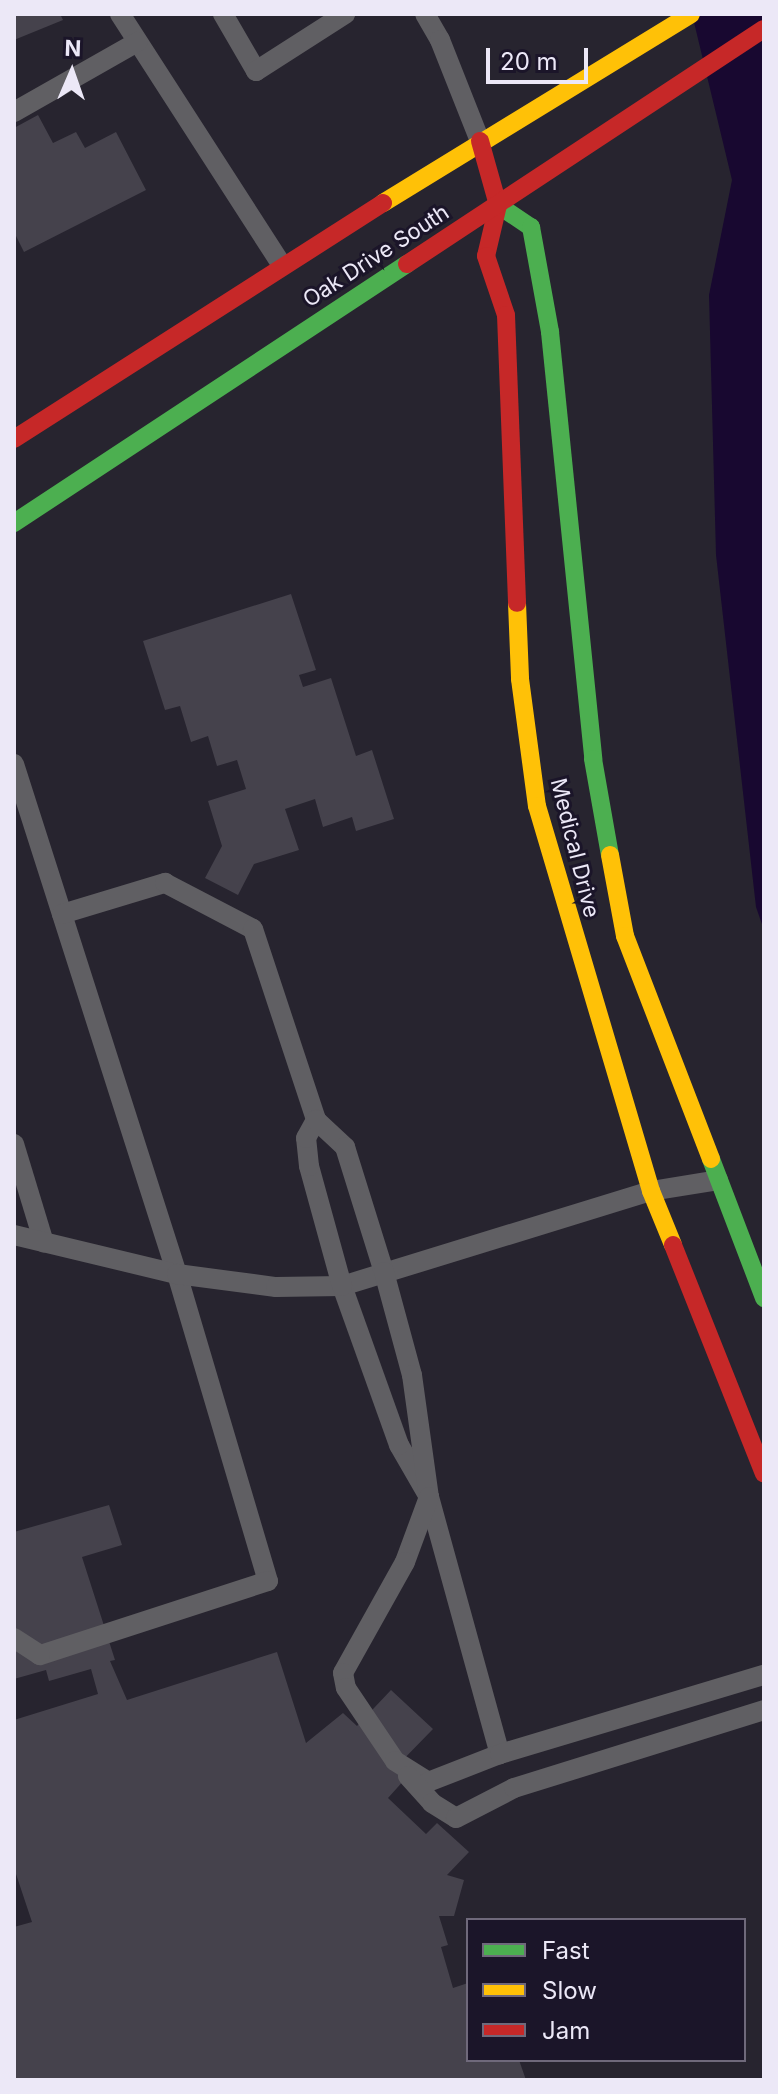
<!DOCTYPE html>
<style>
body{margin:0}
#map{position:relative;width:778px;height:2094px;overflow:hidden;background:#27242f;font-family:Inter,sans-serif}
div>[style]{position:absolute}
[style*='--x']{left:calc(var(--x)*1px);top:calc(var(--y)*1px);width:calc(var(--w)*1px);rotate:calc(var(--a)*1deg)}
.water>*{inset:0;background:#180830}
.building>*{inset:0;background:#45424c}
.lane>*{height:20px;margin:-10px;padding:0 10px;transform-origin:10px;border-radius:10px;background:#605f63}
.fast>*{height:18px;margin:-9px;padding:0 9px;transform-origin:9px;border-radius:9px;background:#4caf50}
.slow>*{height:18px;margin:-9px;padding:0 9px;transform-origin:9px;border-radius:9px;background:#ffc107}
.jam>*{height:18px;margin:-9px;padding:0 9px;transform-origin:9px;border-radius:9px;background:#c62828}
span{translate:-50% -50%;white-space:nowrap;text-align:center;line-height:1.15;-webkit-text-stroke:6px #1b1529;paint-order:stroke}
.street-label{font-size:22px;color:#ece8f7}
.frame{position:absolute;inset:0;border:16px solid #ece8f7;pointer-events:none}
.legend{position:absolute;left:466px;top:1918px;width:280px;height:144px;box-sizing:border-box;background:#1b1529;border:2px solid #6f697b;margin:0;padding:10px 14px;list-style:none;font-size:24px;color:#ece8f7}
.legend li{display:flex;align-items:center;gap:16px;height:40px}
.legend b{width:40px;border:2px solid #6f697b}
.north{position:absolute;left:32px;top:32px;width:80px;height:80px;-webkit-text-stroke:6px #1b1529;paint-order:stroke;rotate:2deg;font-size:22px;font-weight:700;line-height:32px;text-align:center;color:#ece8f7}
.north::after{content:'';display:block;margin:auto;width:28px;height:36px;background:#ece8f7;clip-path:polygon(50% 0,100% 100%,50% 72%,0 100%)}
.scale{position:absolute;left:486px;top:48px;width:102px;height:36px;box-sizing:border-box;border:4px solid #ece8f7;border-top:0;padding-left:10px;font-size:24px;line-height:28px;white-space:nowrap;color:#ece8f7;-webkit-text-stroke:6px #1b1529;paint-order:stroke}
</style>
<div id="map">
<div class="water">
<div style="clip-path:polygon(692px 14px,764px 14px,764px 930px,756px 907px,716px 555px,709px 295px,732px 180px)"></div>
</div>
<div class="building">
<div style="clip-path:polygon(14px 14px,60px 14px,63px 20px,14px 40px)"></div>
<div style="clip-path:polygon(38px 115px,53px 143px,76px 132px,85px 148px,116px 132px,146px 190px,24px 252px,14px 232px,14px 128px)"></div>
<div style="clip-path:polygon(291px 594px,316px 670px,299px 675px,303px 687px,331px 678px,356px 756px,372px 750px,394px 819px,356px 831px,352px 817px,323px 827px,315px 799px,285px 809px,299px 850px,254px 864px,238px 895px,205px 878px,222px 846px,208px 801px,246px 789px,237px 760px,217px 766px,208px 736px,191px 742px,180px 706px,165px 710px,143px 641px)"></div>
<div style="clip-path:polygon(109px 1505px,122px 1545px,82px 1557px,115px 1660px,110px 1661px,127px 1700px,277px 1652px,306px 1743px,343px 1713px,357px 1726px,391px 1690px,433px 1729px,395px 1768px,406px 1778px,388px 1798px,426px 1834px,437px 1823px,469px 1852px,447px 1875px,464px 1880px,454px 1916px,439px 1916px,448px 1945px,441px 1947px,453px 1988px,468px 1983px,468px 2060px,519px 2060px,526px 2080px,14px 2080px,14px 1927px,32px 1922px,14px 1868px,14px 1720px,98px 1694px,91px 1669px,49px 1681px,46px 1670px,14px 1679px,14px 1532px)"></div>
</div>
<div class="lane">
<div style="--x:120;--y:14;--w:299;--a:57.2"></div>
<div style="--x:223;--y:14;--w:66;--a:59.9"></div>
<div style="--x:256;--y:71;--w:106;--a:-32.6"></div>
<div style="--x:425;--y:14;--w:30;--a:60"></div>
<div style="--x:440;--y:40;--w:109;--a:68.4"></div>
<div style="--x:14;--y:112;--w:142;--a:-29.6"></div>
<div style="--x:14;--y:764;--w:535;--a:72.28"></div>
<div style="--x:177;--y:1274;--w:320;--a:73.5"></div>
<div style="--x:268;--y:1581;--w:240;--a:162"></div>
<div style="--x:40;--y:1655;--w:31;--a:-147"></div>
<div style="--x:62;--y:914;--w:108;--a:-16.8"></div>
<div style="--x:165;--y:883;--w:99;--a:27.6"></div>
<div style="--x:253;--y:929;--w:201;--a:71.7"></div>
<div style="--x:14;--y:1144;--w:103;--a:73.1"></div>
<div style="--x:14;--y:1235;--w:168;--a:13.5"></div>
<div style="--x:177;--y:1274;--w:100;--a:7.5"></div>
<div style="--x:276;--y:1287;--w:66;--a:-0.9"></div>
<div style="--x:342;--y:1286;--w:323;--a:-17.1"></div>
<div style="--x:651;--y:1191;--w:68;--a:-9.3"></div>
<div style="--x:429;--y:1497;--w:60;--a:-120"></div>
<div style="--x:399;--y:1445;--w:169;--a:-109.7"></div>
<div style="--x:342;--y:1286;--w:124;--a:-105.4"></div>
<div style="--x:309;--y:1166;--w:28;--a:-96"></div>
<div style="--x:306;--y:1138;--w:21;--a:-61"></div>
<div style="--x:316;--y:1120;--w:40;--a:43"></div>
<div style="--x:345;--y:1147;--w:131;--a:72.7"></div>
<div style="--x:384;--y:1272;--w:107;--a:74.8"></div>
<div style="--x:412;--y:1375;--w:123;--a:82.1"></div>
<div style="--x:429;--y:1497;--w:267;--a:74.6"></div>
<div style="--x:429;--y:1497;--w:69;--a:110.3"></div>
<div style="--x:405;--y:1562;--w:127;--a:119.2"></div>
<div style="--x:343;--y:1673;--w:15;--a:79"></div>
<div style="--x:346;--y:1688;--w:88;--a:56.1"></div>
<div style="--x:395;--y:1761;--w:39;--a:32"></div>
<div style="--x:428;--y:1782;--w:77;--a:-21.3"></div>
<div style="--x:500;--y:1754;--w:276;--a:-16.7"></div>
<div style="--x:408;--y:1776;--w:36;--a:48"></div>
<div style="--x:432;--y:1803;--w:28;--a:32"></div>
<div style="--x:456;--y:1818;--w:65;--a:-27.3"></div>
<div style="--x:514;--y:1788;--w:262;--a:-17.3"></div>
</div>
<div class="fast">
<div style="--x:498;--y:205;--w:40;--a:34"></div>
<div style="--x:531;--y:227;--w:107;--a:79.7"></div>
<div style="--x:550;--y:332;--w:429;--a:84.2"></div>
<div style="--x:593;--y:759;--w:97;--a:80"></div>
<div style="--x:14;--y:523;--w:471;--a:-33.4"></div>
<div style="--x:711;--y:1159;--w:149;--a:69.1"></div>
</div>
<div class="slow">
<div style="--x:383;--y:203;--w:361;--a:-31.5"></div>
<div style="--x:517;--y:603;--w:76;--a:87.7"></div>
<div style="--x:520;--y:679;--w:128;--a:82.4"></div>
<div style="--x:537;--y:806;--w:402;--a:73.5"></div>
<div style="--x:651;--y:1191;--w:58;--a:67.8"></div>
<div style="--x:610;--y:855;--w:82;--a:79.5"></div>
<div style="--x:625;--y:936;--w:239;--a:68.9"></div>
</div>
<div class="jam">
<div style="--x:480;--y:141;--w:66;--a:74.3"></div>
<div style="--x:498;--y:205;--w:52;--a:103.2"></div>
<div style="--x:486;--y:256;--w:62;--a:71.3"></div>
<div style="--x:506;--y:315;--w:288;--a:87.8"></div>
<div style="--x:407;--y:264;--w:427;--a:-33.4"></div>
<div style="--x:14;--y:439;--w:438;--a:-32.6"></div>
<div style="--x:673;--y:1245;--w:246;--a:68.3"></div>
</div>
<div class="street-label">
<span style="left:376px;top:256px;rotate:-33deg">Oak Drive South</span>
<span style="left:575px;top:848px;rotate:76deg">Medical Drive</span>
</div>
<div class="frame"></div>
<ul class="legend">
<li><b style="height:10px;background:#4caf50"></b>Fast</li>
<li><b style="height:10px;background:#ffc107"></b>Slow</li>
<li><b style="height:10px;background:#c62828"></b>Jam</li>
</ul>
<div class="north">N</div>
<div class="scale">20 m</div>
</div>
